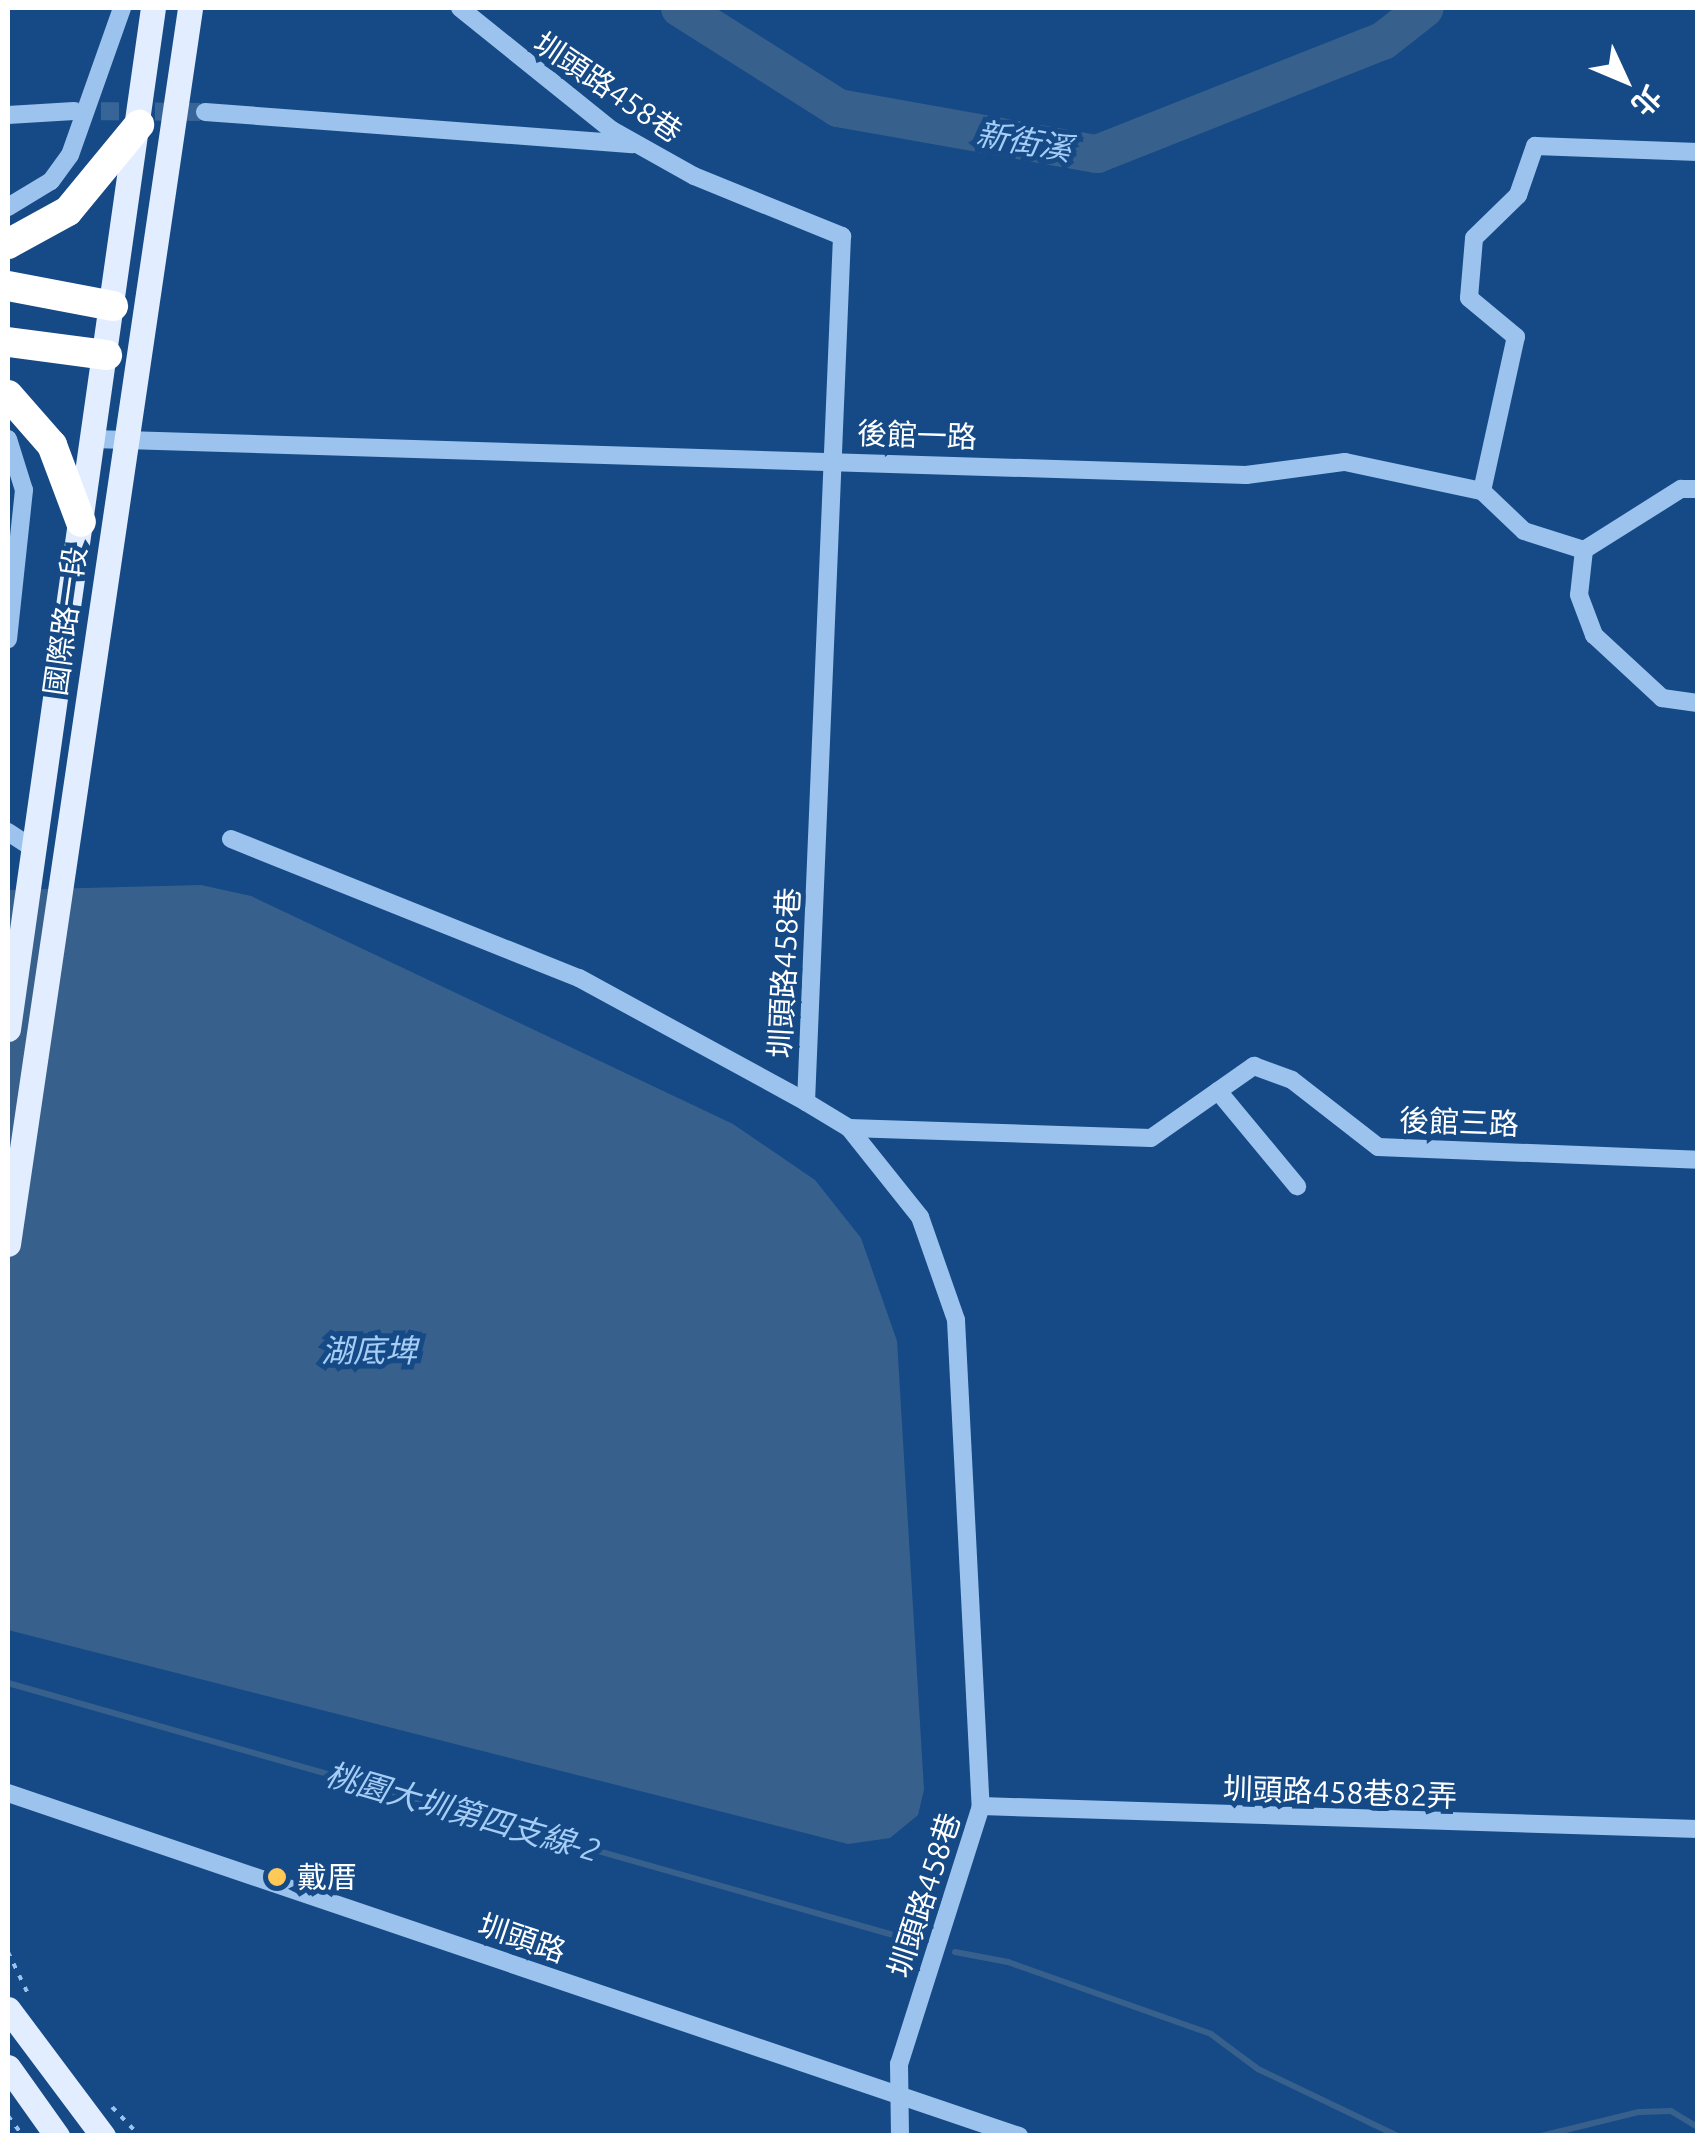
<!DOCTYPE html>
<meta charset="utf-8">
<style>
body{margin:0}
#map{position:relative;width:1705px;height:2143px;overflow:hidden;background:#154a86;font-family:Ubuntu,"Noto Sans TC",sans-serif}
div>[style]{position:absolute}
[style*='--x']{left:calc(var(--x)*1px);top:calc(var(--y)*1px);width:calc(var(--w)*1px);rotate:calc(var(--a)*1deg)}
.water>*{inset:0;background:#38608c}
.stream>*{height:6px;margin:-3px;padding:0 3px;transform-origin:3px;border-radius:3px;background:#38608c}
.river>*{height:38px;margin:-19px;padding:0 19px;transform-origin:19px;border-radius:19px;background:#38608c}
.minor-tunnel>*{height:18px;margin-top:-9px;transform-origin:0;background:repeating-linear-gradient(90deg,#386598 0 18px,transparent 0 27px)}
.path>*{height:4px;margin-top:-2px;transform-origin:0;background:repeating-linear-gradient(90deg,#9bc3ee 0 5px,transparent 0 13px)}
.minor>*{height:18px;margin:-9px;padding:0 9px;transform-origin:9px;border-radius:9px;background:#9bc3ee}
.major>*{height:25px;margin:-12.5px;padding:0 12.5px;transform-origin:12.5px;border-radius:12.5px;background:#e2eeff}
.highway>*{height:30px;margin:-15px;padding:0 15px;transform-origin:15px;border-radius:15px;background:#fff}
.dots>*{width:28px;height:28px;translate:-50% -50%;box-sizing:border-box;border:5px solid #154a86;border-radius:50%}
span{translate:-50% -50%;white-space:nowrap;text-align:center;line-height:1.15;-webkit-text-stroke:10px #154a86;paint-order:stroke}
.street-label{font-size:30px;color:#fff}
.poi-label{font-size:30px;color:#fff}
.left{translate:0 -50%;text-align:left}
.water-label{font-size:32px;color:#a6cdf6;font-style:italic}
.frame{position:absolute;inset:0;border:10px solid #fff;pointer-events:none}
.north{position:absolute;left:1575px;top:30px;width:100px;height:100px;-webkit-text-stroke:8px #154a86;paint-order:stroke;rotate:134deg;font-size:28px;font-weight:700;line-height:40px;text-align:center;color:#fff}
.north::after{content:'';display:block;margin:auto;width:35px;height:45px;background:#fff;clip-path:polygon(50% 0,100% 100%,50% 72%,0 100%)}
</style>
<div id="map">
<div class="water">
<div style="clip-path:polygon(201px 885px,251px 896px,733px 1124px,815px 1180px,861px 1238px,897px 1341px,924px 1790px,918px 1815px,890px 1838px,848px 1844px,8px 1630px,8px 890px)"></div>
</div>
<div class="stream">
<div style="--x:8;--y:1683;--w:946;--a:15.89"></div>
<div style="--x:955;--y:1952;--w:54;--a:10.7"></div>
<div style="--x:1008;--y:1962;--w:215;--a:19.5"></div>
<div style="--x:1211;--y:2034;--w:59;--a:36.7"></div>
<div style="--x:1258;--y:2069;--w:155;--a:25.6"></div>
<div style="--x:1476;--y:2136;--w:7;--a:0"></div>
<div style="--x:1541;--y:2136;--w:101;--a:-13.8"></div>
<div style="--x:1639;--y:2112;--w:32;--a:-2"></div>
<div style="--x:1671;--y:2111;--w:31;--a:31"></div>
</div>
<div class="river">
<div style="--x:680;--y:8;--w:187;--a:32.3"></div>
<div style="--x:838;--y:108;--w:263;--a:10.1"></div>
<div style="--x:1097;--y:154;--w:308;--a:-21.6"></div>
<div style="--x:1383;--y:41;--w:53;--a:-38.2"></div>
</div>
<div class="minor-tunnel">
<div style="--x:74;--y:111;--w:131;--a:0.4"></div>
</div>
<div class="path">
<div style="--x:8;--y:1952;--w:49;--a:64.5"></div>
<div style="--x:112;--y:2107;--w:40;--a:46"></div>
<div style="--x:8;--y:2116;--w:25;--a:53"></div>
</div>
<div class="minor">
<div style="--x:460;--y:8;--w:195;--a:38.8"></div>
<div style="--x:612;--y:130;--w:94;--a:29.3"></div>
<div style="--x:694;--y:176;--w:160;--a:22.1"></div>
<div style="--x:842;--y:236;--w:867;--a:92.38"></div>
<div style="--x:806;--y:1102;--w:50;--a:31.2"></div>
<div style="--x:849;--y:1128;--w:114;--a:51.4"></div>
<div style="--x:920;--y:1217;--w:109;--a:70.7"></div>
<div style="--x:956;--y:1320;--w:487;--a:87.1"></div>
<div style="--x:981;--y:1806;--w:271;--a:107.6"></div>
<div style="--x:899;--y:2064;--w:72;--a:89.2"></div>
<div style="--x:205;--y:112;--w:429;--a:4.3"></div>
<div style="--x:8;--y:115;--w:66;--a:-3.5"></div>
<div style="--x:8;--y:207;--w:50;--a:-31.2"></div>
<div style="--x:51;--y:181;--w:32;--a:-54"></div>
<div style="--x:70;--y:155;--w:156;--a:-70.5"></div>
<div style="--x:8;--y:439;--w:53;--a:72.6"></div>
<div style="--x:24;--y:490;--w:150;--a:96.1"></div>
<div style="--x:93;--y:439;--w:1154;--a:1.79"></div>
<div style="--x:1246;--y:475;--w:100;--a:-7.5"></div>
<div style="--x:1345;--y:462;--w:140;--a:12"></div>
<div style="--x:1482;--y:491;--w:58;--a:43.6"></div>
<div style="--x:1524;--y:531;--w:63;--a:17.6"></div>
<div style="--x:1584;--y:550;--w:115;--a:-32.2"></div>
<div style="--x:1681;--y:489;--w:17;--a:0"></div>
<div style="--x:1482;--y:491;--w:158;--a:-77.6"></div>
<div style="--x:1516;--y:337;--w:61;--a:-140.3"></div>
<div style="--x:1469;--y:298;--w:60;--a:-85.2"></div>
<div style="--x:1474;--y:238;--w:62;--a:-44.3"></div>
<div style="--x:1518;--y:195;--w:52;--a:-70.9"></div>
<div style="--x:1535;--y:146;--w:163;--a:2.1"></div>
<div style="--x:1584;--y:550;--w:45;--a:96.3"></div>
<div style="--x:1579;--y:595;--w:43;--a:69.4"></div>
<div style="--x:1594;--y:635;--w:93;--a:42.8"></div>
<div style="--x:1662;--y:698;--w:36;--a:8"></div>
<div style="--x:8;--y:832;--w:33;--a:33"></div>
<div style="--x:231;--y:839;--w:375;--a:21.8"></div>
<div style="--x:579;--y:978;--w:259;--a:28.6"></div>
<div style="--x:1218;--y:1091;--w:124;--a:50.3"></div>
<div style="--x:849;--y:1128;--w:302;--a:1.9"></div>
<div style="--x:1151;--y:1138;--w:126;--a:-35"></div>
<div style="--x:1254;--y:1066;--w:40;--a:20.2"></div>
<div style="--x:1292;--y:1080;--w:109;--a:37.9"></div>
<div style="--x:1378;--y:1147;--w:320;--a:2.3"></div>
<div style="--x:8;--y:1793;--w:1068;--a:18.74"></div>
<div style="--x:981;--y:1806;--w:717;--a:1.84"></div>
</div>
<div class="major">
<div style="--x:8;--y:1029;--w:1031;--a:-81.92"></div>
<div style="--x:8;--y:1244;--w:1249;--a:-81.62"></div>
<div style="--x:8;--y:2009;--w:159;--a:53.2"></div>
<div style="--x:8;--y:2067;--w:85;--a:54.6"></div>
</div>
<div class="highway">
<div style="--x:8;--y:244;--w:68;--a:-28.8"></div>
<div style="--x:68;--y:211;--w:112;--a:-50.5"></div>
<div style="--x:8;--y:286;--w:107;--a:10.8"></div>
<div style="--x:8;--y:342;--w:100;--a:7.5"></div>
<div style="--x:8;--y:395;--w:67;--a:48.7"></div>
<div style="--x:52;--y:445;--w:82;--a:69.4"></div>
</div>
<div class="dots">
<div style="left:277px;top:1877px;background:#ffc958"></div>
</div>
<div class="street-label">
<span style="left:608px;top:87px;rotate:34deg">圳頭路458巷</span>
<span style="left:917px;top:435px;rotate:2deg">後館一路</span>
<span style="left:65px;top:621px;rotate:-82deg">國際路一段</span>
<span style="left:784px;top:973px;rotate:-87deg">圳頭路458巷</span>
<span style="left:1459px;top:1122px;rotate:2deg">後館三路</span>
<span style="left:1340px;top:1792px;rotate:2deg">圳頭路458巷82弄</span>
<span style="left:924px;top:1895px;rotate:-72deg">圳頭路458巷</span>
<span style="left:522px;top:1938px;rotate:19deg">圳頭路</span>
</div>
<div class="poi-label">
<span class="left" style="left:297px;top:1877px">戴厝</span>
</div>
<div class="water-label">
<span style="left:1024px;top:141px;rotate:10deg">新街溪</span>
<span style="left:369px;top:1350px">湖底埤</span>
<span style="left:463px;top:1812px;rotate:16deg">桃園大圳第四支線-2</span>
</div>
<div class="frame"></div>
<div class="north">北</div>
</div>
